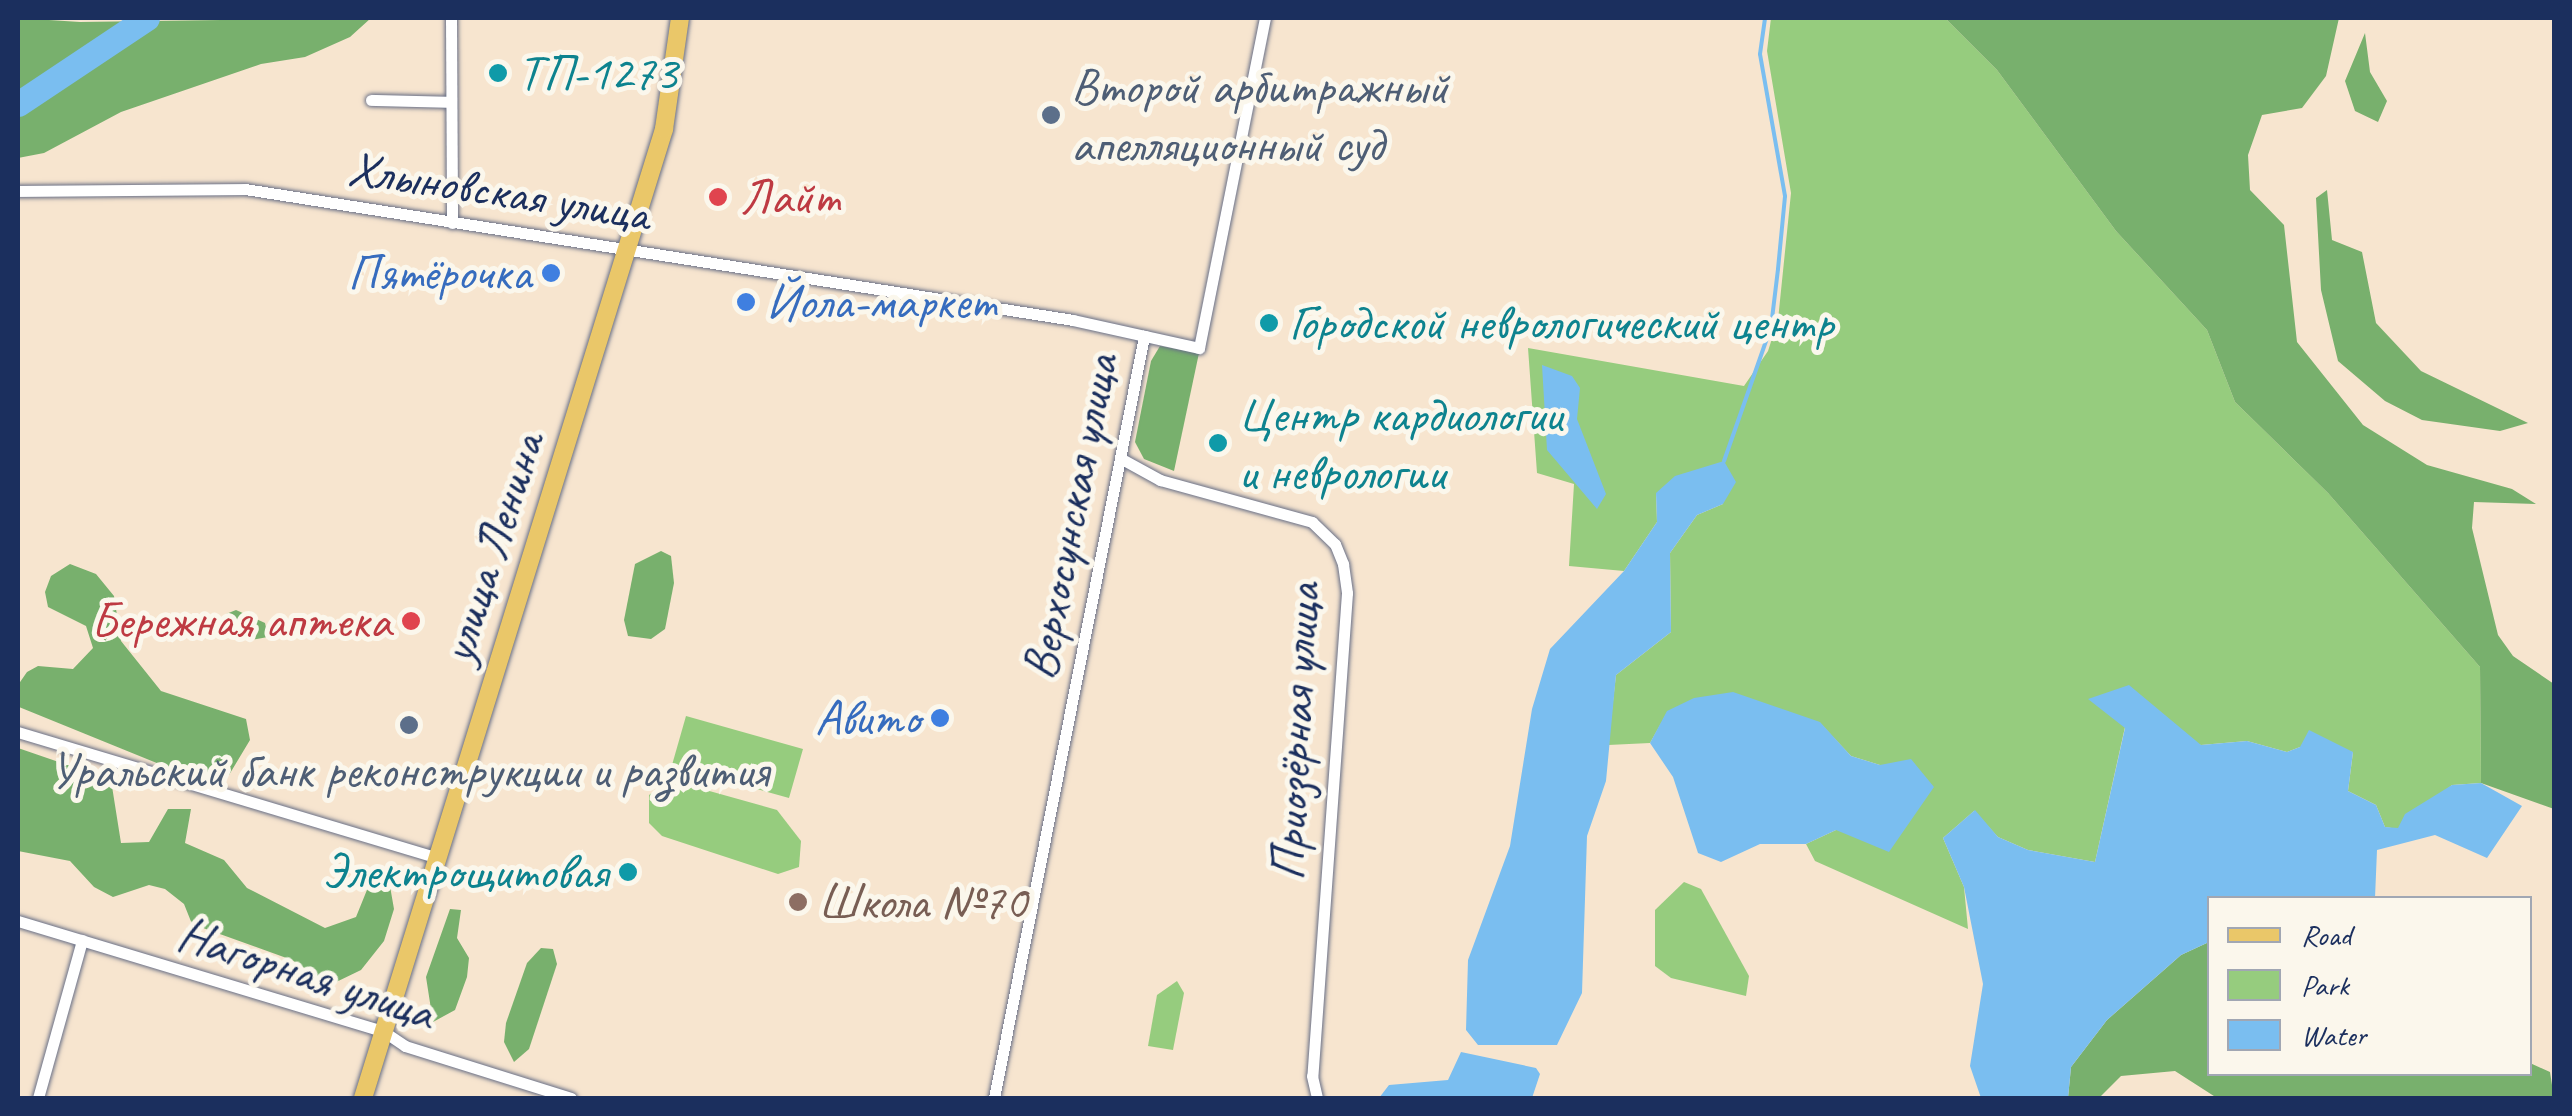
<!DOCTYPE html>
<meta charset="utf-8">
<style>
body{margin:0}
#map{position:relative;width:2572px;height:1116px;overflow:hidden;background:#f7e5cf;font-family:Caveat,sans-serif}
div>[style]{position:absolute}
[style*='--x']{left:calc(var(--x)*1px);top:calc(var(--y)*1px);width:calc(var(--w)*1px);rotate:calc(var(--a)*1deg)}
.green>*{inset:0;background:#96cc7e}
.forest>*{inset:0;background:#78b06d}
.water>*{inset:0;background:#7abef0}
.stream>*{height:4px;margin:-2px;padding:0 2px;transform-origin:2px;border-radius:2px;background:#7abef0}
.river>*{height:25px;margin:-12.5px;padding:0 12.5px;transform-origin:12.5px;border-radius:12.5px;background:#7abef0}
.roads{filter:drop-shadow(0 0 2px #686f86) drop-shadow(0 0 2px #686f86)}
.street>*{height:11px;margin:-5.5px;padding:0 5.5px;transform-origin:5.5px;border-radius:5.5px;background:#fff}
.primary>*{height:18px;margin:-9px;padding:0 9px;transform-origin:9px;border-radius:9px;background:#eac769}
.dots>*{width:28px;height:28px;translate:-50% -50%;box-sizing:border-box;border:5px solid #fbf7ec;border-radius:50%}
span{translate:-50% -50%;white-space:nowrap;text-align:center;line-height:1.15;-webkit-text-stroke:10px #fbf7ec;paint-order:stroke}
.culture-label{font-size:50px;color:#0d838f}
.left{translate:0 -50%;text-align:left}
.right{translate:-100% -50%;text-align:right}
.service-label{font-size:50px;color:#4e5e75}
.street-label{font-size:50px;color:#1b2f5e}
.health-label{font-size:50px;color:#be3a42}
.shop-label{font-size:50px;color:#366cbe}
.education-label{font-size:50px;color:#785e54}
.frame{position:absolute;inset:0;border:20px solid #1b2f5e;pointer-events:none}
.legend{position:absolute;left:2207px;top:896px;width:325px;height:180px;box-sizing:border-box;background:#fbf7ec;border:2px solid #a1a7b3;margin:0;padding:12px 18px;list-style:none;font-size:30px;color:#1b2f5e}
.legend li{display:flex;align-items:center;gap:20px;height:50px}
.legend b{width:50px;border:2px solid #a1a7b3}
</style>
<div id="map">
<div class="green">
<div style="clip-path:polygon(1771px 18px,1945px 18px,1997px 70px,2116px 231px,2207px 330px,2235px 402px,2328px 493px,2480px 667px,2481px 783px,2452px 785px,2398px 829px,2385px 827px,2376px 805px,2348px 791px,2353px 752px,2300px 747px,2287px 752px,2247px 741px,2201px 745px,2125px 727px,2095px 862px,2028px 850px,1998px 837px,1974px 811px,1943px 838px,1964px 887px,1968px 929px,1815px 861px,1806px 844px,1836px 830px,1880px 765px,1851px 756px,1819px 722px,1668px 711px,1650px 743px,1608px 745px,1616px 675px,1671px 632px,1670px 553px,1697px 515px,1723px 504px,1656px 493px,1657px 522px,1624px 571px,1569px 566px,1574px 484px,1537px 473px,1528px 348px,1744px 386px,1768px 351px,1778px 320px,1791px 193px,1767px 51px)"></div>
<div style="clip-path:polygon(686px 716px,803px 749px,789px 798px,672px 765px)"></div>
<div style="clip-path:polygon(670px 780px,777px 810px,801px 841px,799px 867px,778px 874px,662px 836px,649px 823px,649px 795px)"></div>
<div style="clip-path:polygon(1684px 882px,1701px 889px,1749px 976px,1746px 996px,1671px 978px,1655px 966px,1655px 910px)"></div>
<div style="clip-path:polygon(1177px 981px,1184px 993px,1173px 1050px,1148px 1046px,1157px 995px)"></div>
</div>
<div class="forest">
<div style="clip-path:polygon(18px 18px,80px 22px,371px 18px,350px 37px,305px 57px,261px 64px,121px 112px,44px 153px,18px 158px)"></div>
<div style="clip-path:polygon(1945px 18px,2339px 18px,2326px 76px,2302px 108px,2262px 115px,2248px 155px,2250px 190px,2284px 225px,2297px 342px,2363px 425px,2427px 465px,2512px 489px,2536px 504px,2474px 502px,2472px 528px,2498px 635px,2513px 656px,2554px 684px,2554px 809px,2481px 783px,2480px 667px,2328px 493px,2235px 402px,2207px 330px,2116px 231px,1997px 70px)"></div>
<div style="clip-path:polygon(2365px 33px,2370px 72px,2387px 101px,2378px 122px,2355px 111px,2345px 81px)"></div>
<div style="clip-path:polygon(2327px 190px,2332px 240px,2362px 252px,2376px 323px,2421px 371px,2528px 423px,2500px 431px,2422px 420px,2385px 401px,2338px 361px,2321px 290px,2316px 198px)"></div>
<div style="clip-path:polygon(1160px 346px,1199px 353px,1174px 471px,1144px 459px,1135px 442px,1151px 361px)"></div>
<div style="clip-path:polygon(661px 551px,671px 556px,674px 583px,665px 629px,651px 639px,628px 636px,624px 620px,635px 564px)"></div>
<div style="clip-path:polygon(70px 564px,96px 574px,114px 596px,121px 641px,161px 691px,246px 719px,250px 740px,229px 775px,169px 768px,19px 707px,18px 685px,27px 672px,38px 666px,73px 669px,93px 648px,86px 626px,48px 607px,45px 592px,51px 576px)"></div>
<div style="clip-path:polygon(236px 610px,265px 623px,268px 637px,251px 640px,222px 628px,226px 614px)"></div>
<div style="clip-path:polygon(18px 748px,111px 780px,121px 843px,149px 842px,168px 809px,191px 809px,185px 843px,224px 860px,247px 888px,325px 928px,356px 917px,371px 880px,387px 869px,394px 909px,384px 941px,361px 970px,330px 985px,292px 960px,192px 924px,184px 904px,165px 889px,149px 885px,113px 897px,94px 887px,70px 861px,18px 851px)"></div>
<div style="clip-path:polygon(450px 909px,461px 910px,457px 938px,469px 958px,467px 977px,455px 1010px,433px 1022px,426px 977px)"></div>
<div style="clip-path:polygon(2209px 942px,2210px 1074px,2530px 1074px,2530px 1063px,2550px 1072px,2554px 1098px,2217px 1098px,2175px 1071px,2121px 1076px,2099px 1098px,2068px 1098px,2071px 1067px,2107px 1020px,2181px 955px)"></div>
<div style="clip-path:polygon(541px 948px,553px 949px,557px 964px,529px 1049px,514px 1062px,504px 1042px,506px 1023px,527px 963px)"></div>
</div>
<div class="water">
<div style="clip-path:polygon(1542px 365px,1572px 376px,1580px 388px,1577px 419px,1606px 494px,1597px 509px,1547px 450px)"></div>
<div style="clip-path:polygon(1724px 461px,1736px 482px,1723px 504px,1697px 515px,1670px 553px,1671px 632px,1616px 675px,1606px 781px,1587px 836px,1582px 993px,1557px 1045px,1478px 1045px,1466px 1030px,1468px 960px,1510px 846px,1532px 709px,1550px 649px,1624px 571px,1657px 522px,1656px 493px,1675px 476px)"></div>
<div style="clip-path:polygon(2129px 685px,2201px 745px,2247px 741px,2287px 752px,2300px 747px,2309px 730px,2353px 752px,2348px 791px,2376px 805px,2385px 827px,2398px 828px,2405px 814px,2452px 785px,2481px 783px,2522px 806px,2487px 858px,2435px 835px,2377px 850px,2375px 898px,2210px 898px,2209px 942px,2181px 955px,2107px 1020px,2071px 1067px,2068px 1098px,1981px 1098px,1970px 1066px,1983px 984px,1964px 887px,1943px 838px,1975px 810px,1998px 837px,2028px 850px,2095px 862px,2125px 728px,2088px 699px)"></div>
<div style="clip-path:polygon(1733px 692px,1820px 722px,1851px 756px,1880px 765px,1911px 759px,1934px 787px,1889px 852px,1836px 830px,1806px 844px,1760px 844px,1721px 862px,1698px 853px,1673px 777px,1650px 743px,1667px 711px,1694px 698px)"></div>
<div style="clip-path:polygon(1461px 1052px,1536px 1068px,1540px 1074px,1532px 1098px,1379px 1098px,1389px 1085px,1448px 1080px)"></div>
</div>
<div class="stream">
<div style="--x:1724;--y:461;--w:142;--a:-70.7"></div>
<div style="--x:1771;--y:327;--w:58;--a:-83.1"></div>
<div style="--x:1778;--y:269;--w:73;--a:-84.5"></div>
<div style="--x:1785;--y:196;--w:144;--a:-100"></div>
<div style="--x:1760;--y:54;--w:36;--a:-82"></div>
</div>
<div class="river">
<div style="--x:18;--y:104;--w:155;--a:-33.7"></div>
</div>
<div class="roads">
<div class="street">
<div style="--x:451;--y:18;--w:205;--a:89.7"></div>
<div style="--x:371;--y:100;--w:80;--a:1.4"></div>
<div style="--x:18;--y:191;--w:227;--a:-0.5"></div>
<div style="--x:245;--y:189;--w:838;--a:8.99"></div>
<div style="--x:1073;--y:320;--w:129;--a:12.5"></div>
<div style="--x:1199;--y:348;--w:337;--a:-78.7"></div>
<div style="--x:1120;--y:458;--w:46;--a:28.8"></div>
<div style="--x:1160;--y:480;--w:158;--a:15.4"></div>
<div style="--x:1312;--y:522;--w:32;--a:44"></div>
<div style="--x:1335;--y:544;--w:22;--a:68"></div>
<div style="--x:1343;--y:564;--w:29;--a:82"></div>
<div style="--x:1347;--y:593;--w:484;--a:94.1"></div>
<div style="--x:1312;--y:1076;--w:23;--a:77"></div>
<div style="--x:18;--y:732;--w:435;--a:16.7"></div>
<div style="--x:18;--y:921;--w:381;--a:16.8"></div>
<div style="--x:383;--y:1031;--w:27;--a:34"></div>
<div style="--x:405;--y:1046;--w:174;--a:17.4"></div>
<div style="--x:38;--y:1098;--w:164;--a:-74.4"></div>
<div style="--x:994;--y:1098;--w:777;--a:-78.86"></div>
</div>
<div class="primary">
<div style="--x:363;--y:1098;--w:1015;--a:-72.74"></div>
<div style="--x:664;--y:129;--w:112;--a:-81.8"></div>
</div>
</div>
<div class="dots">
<div style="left:498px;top:73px;background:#0f9aa8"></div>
<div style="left:1051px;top:115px;background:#5c6f8a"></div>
<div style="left:718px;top:197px;background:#e0444e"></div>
<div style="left:551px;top:273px;background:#3f7fe0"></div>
<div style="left:746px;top:302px;background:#3f7fe0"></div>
<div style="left:1269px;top:323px;background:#0f9aa8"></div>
<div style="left:1218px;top:443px;background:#0f9aa8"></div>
<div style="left:411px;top:621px;background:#e0444e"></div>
<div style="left:940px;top:718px;background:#3f7fe0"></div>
<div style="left:409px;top:725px;background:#5c6f8a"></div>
<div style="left:628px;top:872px;background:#0f9aa8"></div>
<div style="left:798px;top:902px;background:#8d6e63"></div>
</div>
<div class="culture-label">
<span class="left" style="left:518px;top:73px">ТП-1273</span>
<span class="left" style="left:1289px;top:323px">Городской неврологический центр</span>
<span class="left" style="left:1238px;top:443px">Центр кардиологии<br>и неврологии</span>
<span class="right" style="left:608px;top:872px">Электрощитовая</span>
</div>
<div class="service-label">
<span class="left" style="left:1071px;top:115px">Второй арбитражный<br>апелляционный суд</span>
<span style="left:409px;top:771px">Уральский банк реконструкции и развития</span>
</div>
<div class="street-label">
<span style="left:499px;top:191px;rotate:9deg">Хлыновская улица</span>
<span style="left:1070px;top:517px;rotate:-79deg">Верхосунская улица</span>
<span style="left:492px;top:548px;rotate:-72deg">улица Ленина</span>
<span style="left:1295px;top:732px;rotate:-87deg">Приозёрная улица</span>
<span style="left:306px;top:973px;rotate:18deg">Нагорная улица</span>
</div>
<div class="health-label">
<span class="left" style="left:740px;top:197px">Лайт</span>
<span class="right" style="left:391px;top:621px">Бережная аптека</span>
</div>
<div class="shop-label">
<span class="right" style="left:531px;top:273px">Пятёрочка</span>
<span class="left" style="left:766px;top:302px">Йола-маркет</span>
<span class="right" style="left:920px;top:718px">Авито</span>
</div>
<div class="education-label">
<span class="left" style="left:818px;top:902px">Школа №70</span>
</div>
<div class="frame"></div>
<ul class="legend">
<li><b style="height:12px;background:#eac769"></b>Road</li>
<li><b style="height:28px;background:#96cc7e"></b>Park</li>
<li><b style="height:28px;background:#7abef0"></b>Water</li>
</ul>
</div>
